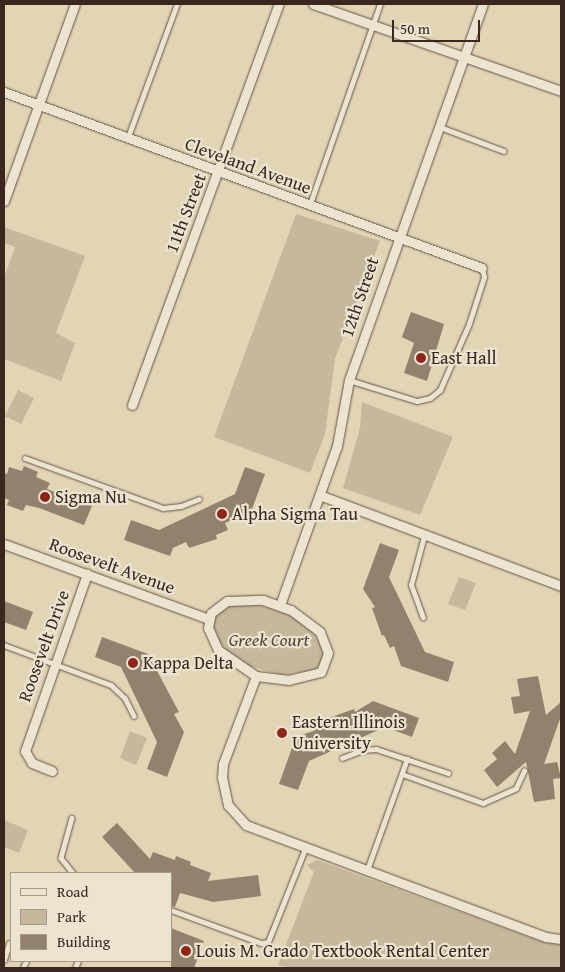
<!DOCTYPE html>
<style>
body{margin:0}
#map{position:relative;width:565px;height:972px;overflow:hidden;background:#e2d5b6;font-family:"Gentium Book Plus",serif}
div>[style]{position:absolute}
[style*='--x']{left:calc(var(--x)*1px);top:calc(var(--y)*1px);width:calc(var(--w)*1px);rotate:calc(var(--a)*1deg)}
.green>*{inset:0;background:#c5b89c}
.building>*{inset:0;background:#91826e}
.roads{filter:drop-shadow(0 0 1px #645345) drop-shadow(0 0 1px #645345)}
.lane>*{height:4.5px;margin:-2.25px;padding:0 2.25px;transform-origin:2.25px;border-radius:2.25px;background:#ece4d0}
.street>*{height:9px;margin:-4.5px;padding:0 4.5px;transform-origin:4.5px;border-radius:4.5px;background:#ece4d0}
.dots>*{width:14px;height:14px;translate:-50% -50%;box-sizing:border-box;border:2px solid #ece4d0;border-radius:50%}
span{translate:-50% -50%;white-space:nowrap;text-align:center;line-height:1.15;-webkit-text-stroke:4.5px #ece4d0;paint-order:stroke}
.street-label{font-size:18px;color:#3a281f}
.poi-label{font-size:18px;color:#3a281f}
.left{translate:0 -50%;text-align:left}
.park-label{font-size:18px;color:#564538;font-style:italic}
.frame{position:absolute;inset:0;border:5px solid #3a281f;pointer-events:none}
.legend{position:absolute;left:10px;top:872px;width:162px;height:90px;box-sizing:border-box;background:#ece4d0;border:1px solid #a59989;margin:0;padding:6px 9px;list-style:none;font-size:15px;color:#3a281f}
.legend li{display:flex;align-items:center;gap:10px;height:25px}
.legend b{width:25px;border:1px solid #a59989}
.scale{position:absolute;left:392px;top:20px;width:88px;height:22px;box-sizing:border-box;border:2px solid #3a281f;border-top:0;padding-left:6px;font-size:15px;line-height:18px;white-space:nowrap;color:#3a281f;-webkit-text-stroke:4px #ece4d0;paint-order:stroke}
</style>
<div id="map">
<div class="green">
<div style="clip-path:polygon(296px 214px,380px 241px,335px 359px,325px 434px,310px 473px,214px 437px)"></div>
<div style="clip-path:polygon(4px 227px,85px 256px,56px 333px,75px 343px,61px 381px,4px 359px,4px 278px,15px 247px,4px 243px)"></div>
<div style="clip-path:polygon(18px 390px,34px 398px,21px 424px,5px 416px)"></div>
<div style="clip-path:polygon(362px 402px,453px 437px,420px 515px,343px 488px,360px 428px)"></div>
<div style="clip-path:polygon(459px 577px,476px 583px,465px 610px,448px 604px)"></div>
<div style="clip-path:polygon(250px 603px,290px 614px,311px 629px,324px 651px,320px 665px,315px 670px,281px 675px,250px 666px,232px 655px,217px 640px,212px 626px,214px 617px,226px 606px)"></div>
<div style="clip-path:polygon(130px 731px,147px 738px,136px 765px,120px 758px)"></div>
<div style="clip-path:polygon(4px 820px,28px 830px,19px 853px,4px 847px)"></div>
<div style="clip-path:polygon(317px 860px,540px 941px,561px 945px,561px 968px,287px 968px,278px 965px,314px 872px,307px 865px)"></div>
</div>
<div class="building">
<div style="clip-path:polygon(411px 312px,444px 324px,427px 381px,404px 373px,414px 343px,402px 337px)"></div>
<div style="clip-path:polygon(24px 466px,38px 472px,36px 477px,50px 483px,47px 489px,92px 506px,84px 525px,39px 508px,26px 505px,23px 511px,7px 505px,9px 500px,4px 498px,4px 473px,7px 474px,9px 467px,22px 471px)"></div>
<div style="clip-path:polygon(245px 467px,265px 474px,248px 520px,239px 517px,225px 523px,228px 530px,216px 535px,217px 539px,189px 548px,186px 542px,173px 548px,170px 556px,124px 540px,131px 520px,159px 530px,235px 494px)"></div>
<div style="clip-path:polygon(380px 543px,399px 550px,389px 577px,425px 652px,454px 662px,448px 682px,401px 666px,394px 646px,390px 648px,384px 635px,382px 636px,372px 608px,375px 607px,363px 589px)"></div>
<div style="clip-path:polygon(4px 601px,33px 612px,26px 630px,4px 622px)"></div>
<div style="clip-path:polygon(102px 637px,148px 654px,179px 712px,174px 714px,184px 732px,167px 777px,147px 769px,157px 742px,121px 667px,95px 657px)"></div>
<div style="clip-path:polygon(538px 676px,546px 715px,561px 702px,561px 716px,544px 764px,557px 762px,561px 778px,553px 779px,555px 799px,534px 802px,526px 762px,497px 787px,484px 770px,497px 759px,492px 753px,505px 741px,515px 754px,530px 711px,514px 714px,511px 697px,520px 696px,517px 679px)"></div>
<div style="clip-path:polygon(373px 701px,419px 718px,412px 737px,385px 727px,309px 761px,298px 790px,279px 784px,296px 737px,316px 730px,314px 727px,327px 721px,326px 719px,354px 709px,355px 712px)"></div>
<div style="clip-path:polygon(117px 823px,150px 859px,153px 852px,175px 860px,176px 856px,191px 862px,190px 865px,211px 873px,208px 881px,258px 875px,261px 896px,213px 902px,180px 893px,175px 907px,171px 906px,171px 873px,135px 873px,102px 837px)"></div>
<div style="clip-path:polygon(171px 928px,204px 941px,194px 968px,171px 968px)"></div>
</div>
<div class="roads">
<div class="lane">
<div style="--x:440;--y:127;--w:68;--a:20.6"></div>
<div style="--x:128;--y:137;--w:142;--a:-69.8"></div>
<div style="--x:310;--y:204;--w:212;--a:-70.7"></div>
<div style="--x:349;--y:380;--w:71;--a:17.2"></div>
<div style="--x:417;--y:401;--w:13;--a:-13"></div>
<div style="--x:430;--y:398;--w:13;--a:-39"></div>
<div style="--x:440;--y:390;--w:72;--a:-66.3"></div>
<div style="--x:469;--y:324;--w:49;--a:-72.3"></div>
<div style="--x:484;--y:277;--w:9;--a:-103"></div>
<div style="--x:25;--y:458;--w:147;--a:19.9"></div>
<div style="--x:163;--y:508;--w:18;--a:-6"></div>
<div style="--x:181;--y:506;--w:19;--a:-21"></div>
<div style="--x:423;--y:618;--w:35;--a:-110"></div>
<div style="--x:411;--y:585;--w:51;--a:-75.1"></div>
<div style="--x:4;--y:645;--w:114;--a:20.5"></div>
<div style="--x:111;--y:685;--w:19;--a:43"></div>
<div style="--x:125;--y:698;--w:20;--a:63"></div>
<div style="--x:342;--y:758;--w:22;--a:-21"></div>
<div style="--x:363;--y:750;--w:13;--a:-4"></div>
<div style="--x:376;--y:749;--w:76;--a:18.4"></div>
<div style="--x:402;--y:774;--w:86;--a:19.7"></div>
<div style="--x:483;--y:803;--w:36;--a:-24"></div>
<div style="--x:516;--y:788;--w:19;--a:-65"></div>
<div style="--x:72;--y:818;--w:41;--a:105.4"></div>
<div style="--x:61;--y:858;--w:19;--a:51"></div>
<div style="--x:367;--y:870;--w:118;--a:-70.2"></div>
<div style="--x:171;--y:910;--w:96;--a:20.1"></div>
<div style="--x:261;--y:943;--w:7;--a:-8"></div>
<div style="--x:268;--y:942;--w:100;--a:-68.3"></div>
<div style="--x:4;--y:960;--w:17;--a:-73"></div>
<div style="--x:23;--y:968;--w:8;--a:-67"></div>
<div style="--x:75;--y:968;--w:8;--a:-67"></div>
</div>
<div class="street">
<div style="--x:313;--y:4;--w:263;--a:19.3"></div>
<div style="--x:4;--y:92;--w:509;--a:20.21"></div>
<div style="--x:4;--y:201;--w:209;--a:-70.2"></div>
<div style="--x:132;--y:405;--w:427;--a:-69.9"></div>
<div style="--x:322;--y:496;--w:255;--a:20.6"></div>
<div style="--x:4;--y:544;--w:218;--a:20.1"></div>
<div style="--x:263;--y:600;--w:30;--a:20"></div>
<div style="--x:291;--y:610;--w:36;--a:37"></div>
<div style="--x:320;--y:632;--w:22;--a:69"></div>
<div style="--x:328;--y:653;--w:20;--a:110"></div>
<div style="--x:321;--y:672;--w:33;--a:166"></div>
<div style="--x:289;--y:680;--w:33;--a:-173"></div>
<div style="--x:256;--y:676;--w:46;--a:-145.6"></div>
<div style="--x:218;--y:650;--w:24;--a:-114"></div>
<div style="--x:208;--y:628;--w:15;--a:-79"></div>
<div style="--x:211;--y:613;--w:20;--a:-37"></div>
<div style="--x:227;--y:601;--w:36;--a:-2"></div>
<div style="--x:280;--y:605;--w:169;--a:-70.3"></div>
<div style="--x:337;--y:446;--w:67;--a:-79.7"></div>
<div style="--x:349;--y:380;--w:399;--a:-70.4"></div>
<div style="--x:256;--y:676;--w:94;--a:110.6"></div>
<div style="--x:223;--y:764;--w:13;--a:94"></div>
<div style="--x:222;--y:777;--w:29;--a:78"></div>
<div style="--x:228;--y:805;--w:27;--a:48"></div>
<div style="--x:246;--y:825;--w:320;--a:20.5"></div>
<div style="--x:546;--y:937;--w:15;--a:8"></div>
<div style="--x:52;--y:771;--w:22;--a:-158"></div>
<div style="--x:32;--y:763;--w:14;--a:-120"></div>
<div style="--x:25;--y:751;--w:188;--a:-70.7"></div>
</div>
</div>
<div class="dots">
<div style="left:421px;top:358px;background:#8f2418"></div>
<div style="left:45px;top:497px;background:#8f2418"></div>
<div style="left:222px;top:514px;background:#8f2418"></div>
<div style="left:133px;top:663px;background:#8f2418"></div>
<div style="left:282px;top:733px;background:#8f2418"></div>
<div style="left:186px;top:951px;background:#8f2418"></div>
</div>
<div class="street-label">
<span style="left:248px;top:166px;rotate:20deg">Cleveland Avenue</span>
<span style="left:186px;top:213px;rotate:-69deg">11th Street</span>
<span style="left:360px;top:297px;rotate:-71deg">12th Street</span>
<span style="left:112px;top:566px;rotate:20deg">Roosevelt Avenue</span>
<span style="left:44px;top:646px;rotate:-70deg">Roosevelt Drive</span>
</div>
<div class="poi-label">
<span class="left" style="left:431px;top:358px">East Hall</span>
<span class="left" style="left:55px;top:497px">Sigma Nu</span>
<span class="left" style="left:232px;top:514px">Alpha Sigma Tau</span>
<span class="left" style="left:143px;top:663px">Kappa Delta</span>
<span class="left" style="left:292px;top:733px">Eastern Illinois<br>University</span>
<span class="left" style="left:196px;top:951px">Louis M. Grado Textbook Rental Center</span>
</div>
<div class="park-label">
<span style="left:269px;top:640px">Greek Court</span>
</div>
<div class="frame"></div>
<ul class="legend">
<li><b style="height:6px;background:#ece4d0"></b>Road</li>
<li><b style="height:14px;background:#c5b89c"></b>Park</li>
<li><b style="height:14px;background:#91826e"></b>Building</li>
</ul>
<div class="scale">50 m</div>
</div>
